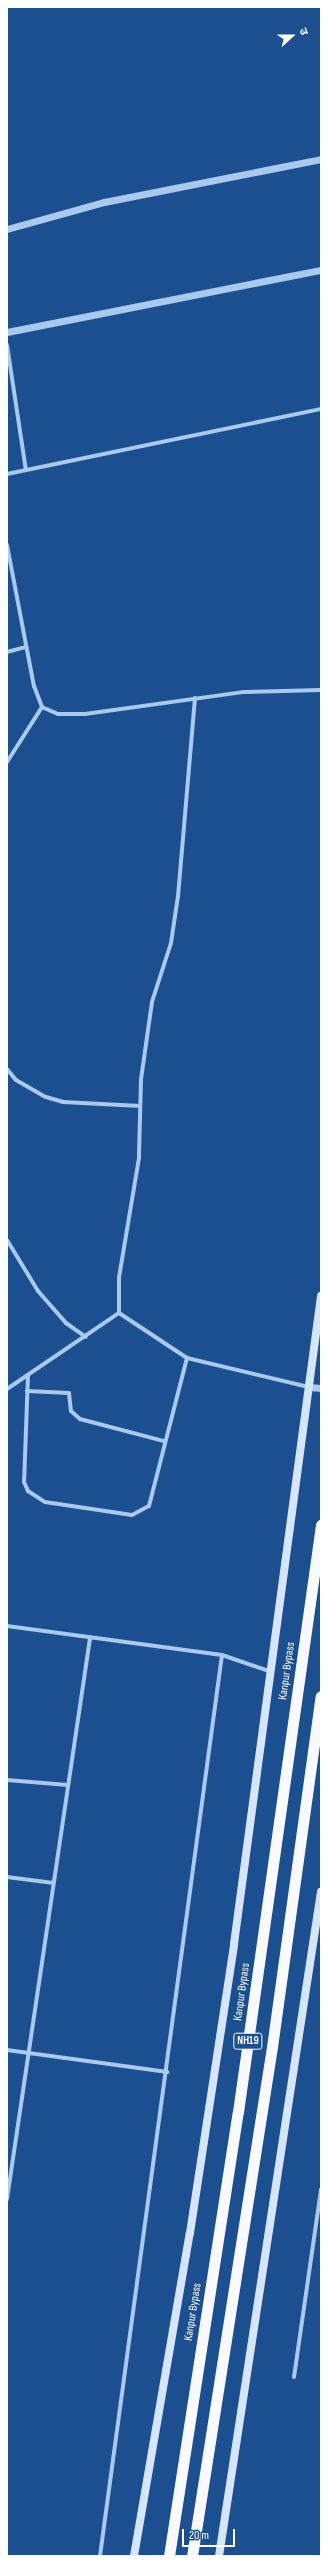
<!DOCTYPE html>
<meta charset="utf-8">
<style>
body{margin:0}
#map{position:relative;width:328px;height:2563px;overflow:hidden;background:#1b4f8f;font-family:"Sofia Sans Condensed","Noto Sans Devanagari",sans-serif}
div>[style]{position:absolute}
[style*='--x']{left:calc(var(--x)*1px);top:calc(var(--y)*1px);width:calc(var(--w)*1px);rotate:calc(var(--a)*1deg)}
.minor>*{height:4px;margin:-2px;padding:0 2px;transform-origin:2px;border-radius:2px;background:#a9c9ee}
.tertiary>*{height:7px;margin:-3.5px;padding:0 3.5px;transform-origin:3.5px;border-radius:3.5px;background:#a9c9ee}
.secondary>*{height:8px;margin:-4px;padding:0 4px;transform-origin:4px;border-radius:4px;background:#d6e6fa}
.trunk>*{height:11px;margin:-5.5px;padding:0 5.5px;transform-origin:5.5px;border-radius:5.5px;background:#f8faff}
span{translate:-50% -50%;white-space:nowrap;text-align:center;line-height:1.15;-webkit-text-stroke:3px #1b4f8f;paint-order:stroke}
.shield-label span{padding:1px 3px;background:#1b4f8f;border:1px solid;border-radius:3px;-webkit-text-stroke-width:0}
.shield-label{font-size:11px;color:#fff;font-weight:700}
.street-label{font-size:12px;color:#fff}
.frame{position:absolute;inset:0;border:8px solid #fff;pointer-events:none}
.north{position:absolute;left:272px;top:16px;width:40px;height:40px;-webkit-text-stroke:3px #1b4f8f;paint-order:stroke;rotate:69deg;font-size:11px;font-weight:700;line-height:16px;text-align:center;color:#fff}
.north::after{content:'';display:block;margin:auto;width:14px;height:18px;background:#fff;clip-path:polygon(50% 0,100% 100%,50% 72%,0 100%)}
.scale{position:absolute;left:182px;top:2529px;width:53px;height:18px;box-sizing:border-box;border:2px solid #fff;border-top:0;padding-left:5px;font-size:12px;line-height:14px;white-space:nowrap;color:#fff;-webkit-text-stroke:3px #1b4f8f;paint-order:stroke}
</style>
<div id="map">
<div class="minor">
<div style="--x:7;--y:345;--w:126;--a:81.4"></div>
<div style="--x:7;--y:474;--w:321;--a:-11.7"></div>
<div style="--x:7;--y:545;--w:144;--a:79.2"></div>
<div style="--x:34;--y:686;--w:22;--a:69"></div>
<div style="--x:42;--y:707;--w:17;--a:24"></div>
<div style="--x:58;--y:714;--w:27;--a:0"></div>
<div style="--x:85;--y:714;--w:161;--a:-7.9"></div>
<div style="--x:244;--y:692;--w:77;--a:-1.5"></div>
<div style="--x:7;--y:652;--w:20;--a:-15"></div>
<div style="--x:195;--y:698;--w:199;--a:94.9"></div>
<div style="--x:178;--y:896;--w:48;--a:98.5"></div>
<div style="--x:171;--y:943;--w:62;--a:107.9"></div>
<div style="--x:152;--y:1002;--w:78;--a:98.1"></div>
<div style="--x:141;--y:1079;--w:79;--a:91.5"></div>
<div style="--x:139;--y:1158;--w:121;--a:99.5"></div>
<div style="--x:119;--y:1277;--w:36;--a:90"></div>
<div style="--x:119;--y:1313;--w:82;--a:33.5"></div>
<div style="--x:187;--y:1358;--w:125;--a:13.4"></div>
<div style="--x:7;--y:762;--w:65;--a:-57.5"></div>
<div style="--x:7;--y:1069;--w:14;--a:51"></div>
<div style="--x:16;--y:1080;--w:34;--a:30"></div>
<div style="--x:46;--y:1097;--w:18;--a:16"></div>
<div style="--x:63;--y:1102;--w:77;--a:3"></div>
<div style="--x:7;--y:1240;--w:60;--a:58.7"></div>
<div style="--x:38;--y:1291;--w:43;--a:48.8"></div>
<div style="--x:66;--y:1323;--w:24;--a:35"></div>
<div style="--x:28;--y:1375;--w:107;--a:92.1"></div>
<div style="--x:24;--y:1482;--w:10;--a:66"></div>
<div style="--x:28;--y:1491;--w:20;--a:33"></div>
<div style="--x:45;--y:1502;--w:88;--a:8.5"></div>
<div style="--x:132;--y:1515;--w:19;--a:-28"></div>
<div style="--x:149;--y:1506;--w:153;--a:-75.6"></div>
<div style="--x:7;--y:1389;--w:135;--a:-34.2"></div>
<div style="--x:27;--y:1391;--w:42;--a:2.7"></div>
<div style="--x:69;--y:1393;--w:18;--a:84"></div>
<div style="--x:71;--y:1411;--w:12;--a:42"></div>
<div style="--x:80;--y:1419;--w:87;--a:14.7"></div>
<div style="--x:7;--y:1626;--w:217;--a:7.7"></div>
<div style="--x:222;--y:1655;--w:53;--a:18.8"></div>
<div style="--x:7;--y:1780;--w:61;--a:4.7"></div>
<div style="--x:7;--y:1877;--w:47;--a:7.3"></div>
<div style="--x:7;--y:2050;--w:162;--a:7.8"></div>
<div style="--x:7;--y:2199;--w:567;--a:-81.58"></div>
<div style="--x:294;--y:2377;--w:190;--a:-81.8"></div>
<div style="--x:100;--y:2556;--w:909;--a:-82.29"></div>
</div>
<div class="tertiary">
<div style="--x:7;--y:229;--w:101;--a:-15.6"></div>
<div style="--x:104;--y:202;--w:221;--a:-11.2"></div>
<div style="--x:7;--y:332;--w:320;--a:-11.2"></div>
<div style="--x:309;--y:1387;--w:12;--a:5"></div>
</div>
<div class="secondary">
<div style="--x:134;--y:2556;--w:328;--a:-80.2"></div>
<div style="--x:190;--y:2233;--w:292;--a:-81.3"></div>
<div style="--x:234;--y:1944;--w:654;--a:-82.35"></div>
<div style="--x:219;--y:2556;--w:672;--a:-81.27"></div>
</div>
<div class="trunk">
<div style="--x:169;--y:2556;--w:449;--a:-81.2"></div>
<div style="--x:238;--y:2112;--w:593;--a:-81.95"></div>
<div style="--x:192;--y:2556;--w:515;--a:-81.07"></div>
<div style="--x:272;--y:2047;--w:354;--a:-82.1"></div>
</div>
<div class="shield-label">
<span style="left:248px;top:2041px">NH19</span>
</div>
<div class="street-label">
<span style="left:287px;top:1671px;rotate:-82deg">Kanpur Bypass</span>
<span style="left:242px;top:1992px;rotate:-82deg">Kanpur Bypass</span>
<span style="left:193px;top:2312px;rotate:-81deg">Kanpur Bypass</span>
</div>
<div class="frame"></div>
<div class="north">उ</div>
<div class="scale">20 m</div>
</div>
